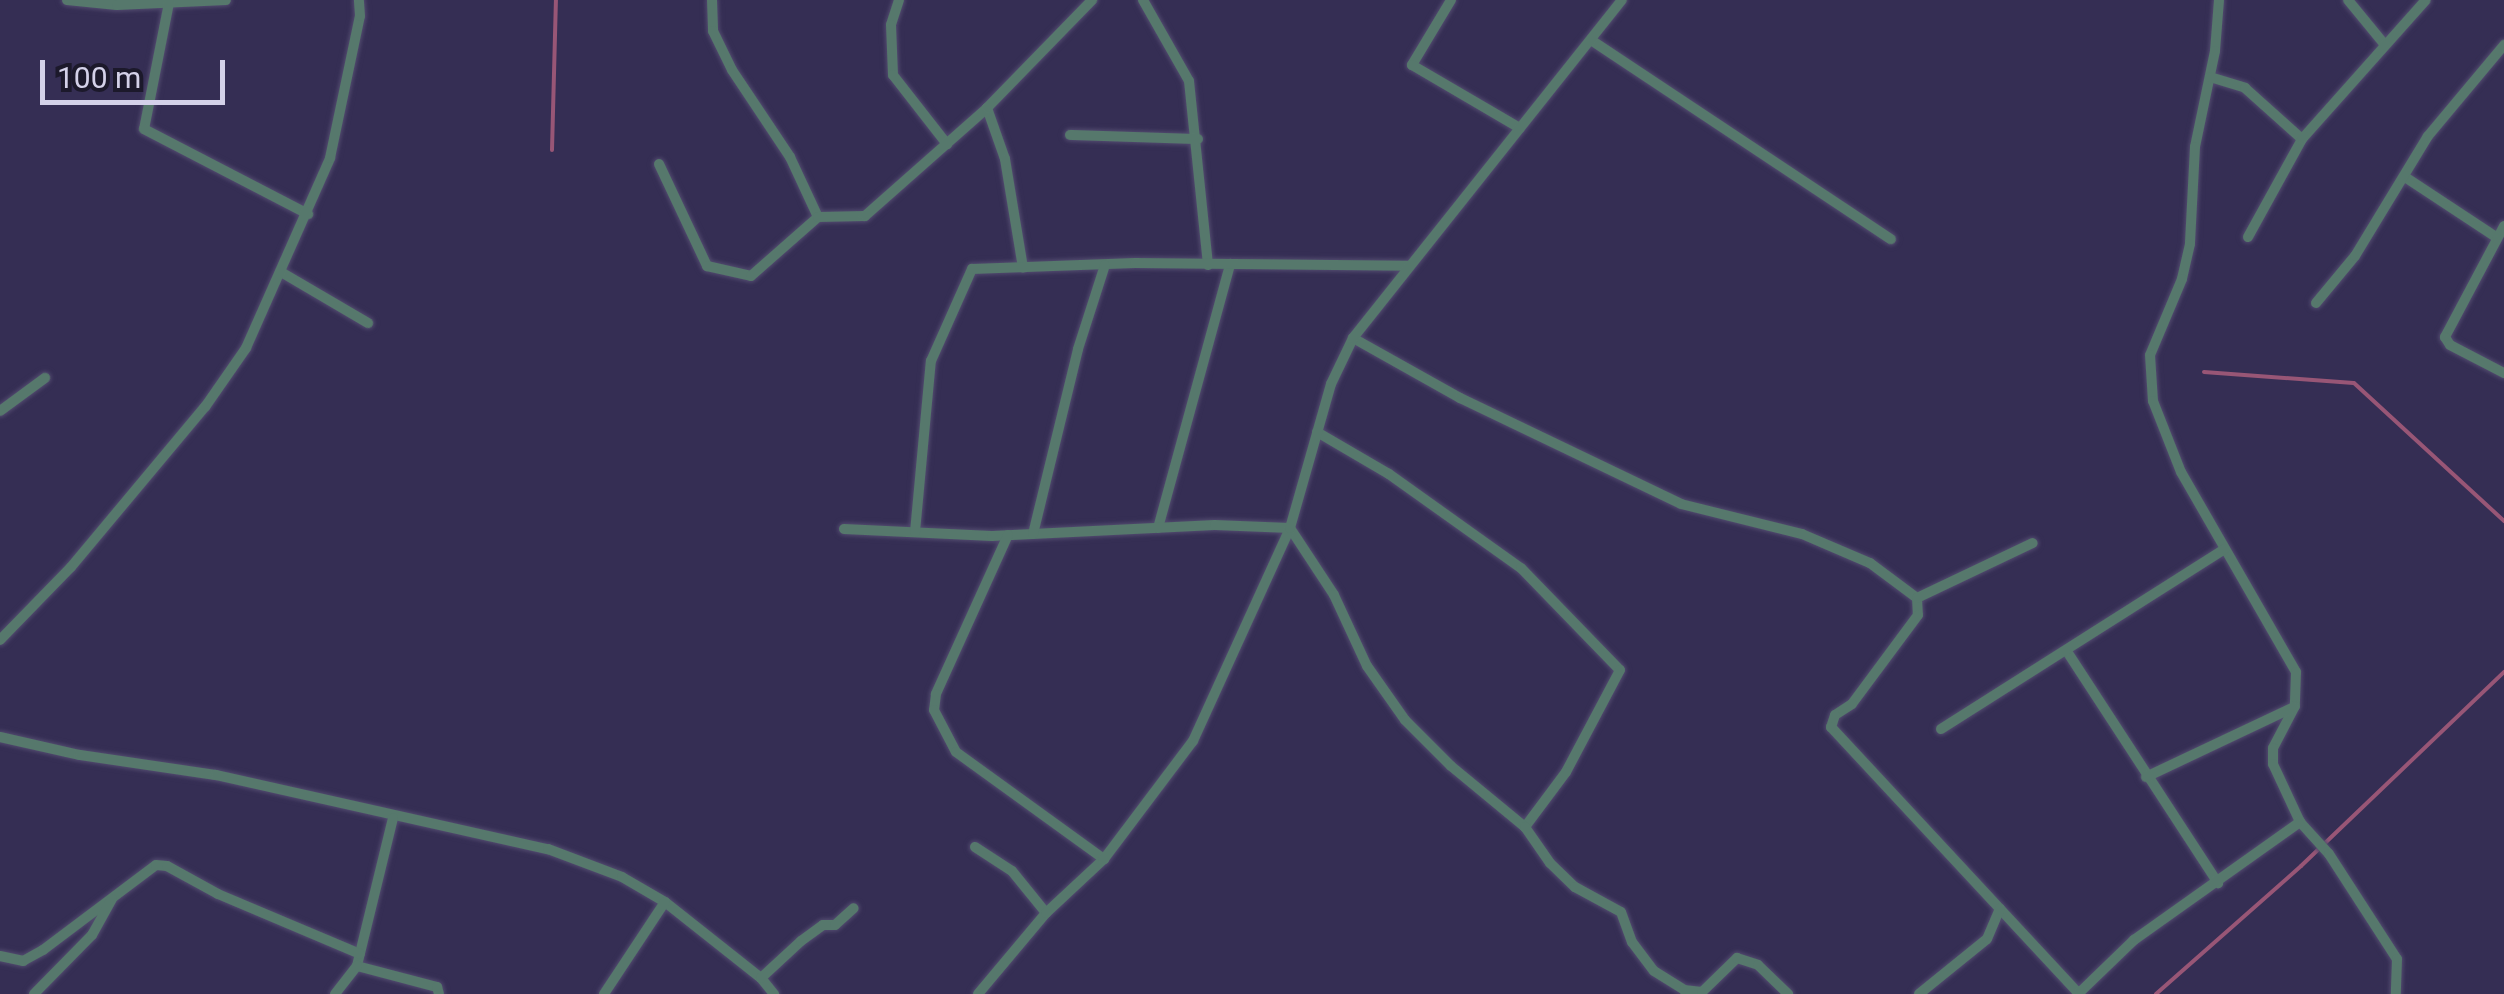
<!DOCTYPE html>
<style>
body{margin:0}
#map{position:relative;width:2504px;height:994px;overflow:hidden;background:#352e54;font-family:Roboto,sans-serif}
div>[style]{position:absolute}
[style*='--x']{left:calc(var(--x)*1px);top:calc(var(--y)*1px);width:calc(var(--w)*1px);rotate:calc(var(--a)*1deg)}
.stream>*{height:4px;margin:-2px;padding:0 2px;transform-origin:2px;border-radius:2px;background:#985676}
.roads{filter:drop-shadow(0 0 2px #524b6f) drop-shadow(0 0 2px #524b6f)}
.minor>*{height:10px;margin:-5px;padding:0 5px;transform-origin:5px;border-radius:5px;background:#56786c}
span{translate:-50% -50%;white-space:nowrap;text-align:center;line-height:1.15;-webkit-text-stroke:8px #1c192b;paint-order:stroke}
.scale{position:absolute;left:40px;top:60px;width:185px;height:45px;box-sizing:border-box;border:5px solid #d4d1e9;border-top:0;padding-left:12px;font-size:30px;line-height:35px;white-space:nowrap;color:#d4d1e9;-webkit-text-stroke:8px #1c192b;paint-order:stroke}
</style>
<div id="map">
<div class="stream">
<div style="--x:552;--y:150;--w:150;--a:-88.5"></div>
<div style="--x:2204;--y:372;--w:150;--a:4.2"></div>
<div style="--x:2354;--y:383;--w:204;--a:42.6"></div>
<div style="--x:2156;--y:994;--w:193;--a:-41.4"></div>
<div style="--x:2301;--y:866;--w:281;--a:-43.7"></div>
</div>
<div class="roads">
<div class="minor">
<div style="--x:67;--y:0;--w:50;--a:5.7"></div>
<div style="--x:117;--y:5;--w:109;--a:-2.6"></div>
<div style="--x:712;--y:0;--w:31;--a:88"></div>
<div style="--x:713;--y:31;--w:43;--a:64"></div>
<div style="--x:732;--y:70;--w:105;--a:56.3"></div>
<div style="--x:790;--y:157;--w:66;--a:65"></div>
<div style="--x:899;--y:0;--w:26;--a:108"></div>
<div style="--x:891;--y:25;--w:50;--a:87.7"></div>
<div style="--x:893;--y:75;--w:88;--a:52"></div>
<div style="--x:1143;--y:0;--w:93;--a:60.4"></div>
<div style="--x:1189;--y:81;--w:185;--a:84.1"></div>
<div style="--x:1451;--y:0;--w:76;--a:121"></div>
<div style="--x:1412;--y:65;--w:125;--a:30.3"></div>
<div style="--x:2219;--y:0;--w:51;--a:94.5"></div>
<div style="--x:2215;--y:51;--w:98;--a:101.8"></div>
<div style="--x:2195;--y:147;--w:97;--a:93"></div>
<div style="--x:2190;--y:244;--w:36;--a:103"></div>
<div style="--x:2182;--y:279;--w:82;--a:112.8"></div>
<div style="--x:2150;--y:355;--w:46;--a:86.3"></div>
<div style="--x:2153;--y:401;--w:76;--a:68.5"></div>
<div style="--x:2181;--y:472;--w:231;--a:60.1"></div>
<div style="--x:2296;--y:672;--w:34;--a:92"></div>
<div style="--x:2295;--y:706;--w:47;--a:117.6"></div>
<div style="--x:2273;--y:748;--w:16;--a:90"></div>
<div style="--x:2273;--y:764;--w:64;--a:65"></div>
<div style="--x:2300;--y:822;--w:43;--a:47.8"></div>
<div style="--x:2329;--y:854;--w:125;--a:57.1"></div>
<div style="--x:2397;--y:959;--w:35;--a:92"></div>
<div style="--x:2348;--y:0;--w:58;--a:50.6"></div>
<div style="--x:169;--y:3;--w:128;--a:101.2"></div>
<div style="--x:144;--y:129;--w:185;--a:27.4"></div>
<div style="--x:1591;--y:40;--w:360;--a:33.6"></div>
<div style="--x:2210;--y:77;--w:37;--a:17"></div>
<div style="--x:2245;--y:88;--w:76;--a:41.8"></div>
<div style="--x:987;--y:108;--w:54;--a:70.6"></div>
<div style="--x:1005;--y:159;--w:110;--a:80.6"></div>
<div style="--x:1070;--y:135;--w:128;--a:1.8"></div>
<div style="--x:659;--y:164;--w:113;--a:64.8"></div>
<div style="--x:707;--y:266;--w:45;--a:12.8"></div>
<div style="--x:751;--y:276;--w:89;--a:-41.4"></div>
<div style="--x:818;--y:217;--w:47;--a:-1.2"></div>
<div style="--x:865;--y:216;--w:163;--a:-41.5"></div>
<div style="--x:987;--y:108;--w:151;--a:-45.8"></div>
<div style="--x:2405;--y:177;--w:109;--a:33.4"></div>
<div style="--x:2504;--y:226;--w:126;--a:118"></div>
<div style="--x:2445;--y:337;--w:9;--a:58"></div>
<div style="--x:2450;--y:345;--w:61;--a:27.4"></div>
<div style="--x:2248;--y:237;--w:112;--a:-61.1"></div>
<div style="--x:2302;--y:139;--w:186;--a:-48.3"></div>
<div style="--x:281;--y:272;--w:101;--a:30.4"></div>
<div style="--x:2316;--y:303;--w:61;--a:-50.3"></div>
<div style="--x:2355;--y:256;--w:140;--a:-58.7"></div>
<div style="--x:2428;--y:136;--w:119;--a:-50.1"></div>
<div style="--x:1353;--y:338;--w:123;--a:29.3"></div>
<div style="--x:1460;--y:398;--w:245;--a:25.6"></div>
<div style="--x:1681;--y:504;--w:125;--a:13.9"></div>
<div style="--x:1802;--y:534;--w:74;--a:23.1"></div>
<div style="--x:1870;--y:563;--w:59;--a:36.7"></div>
<div style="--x:1917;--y:598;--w:17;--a:87"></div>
<div style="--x:1918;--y:615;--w:111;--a:126.6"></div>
<div style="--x:1852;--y:704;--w:20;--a:147"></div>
<div style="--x:1835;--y:715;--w:13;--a:108"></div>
<div style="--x:1831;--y:727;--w:363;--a:47.1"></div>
<div style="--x:0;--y:411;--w:56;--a:-36.3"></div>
<div style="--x:1317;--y:432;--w:83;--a:30.3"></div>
<div style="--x:1389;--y:474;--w:162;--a:35.5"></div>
<div style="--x:1521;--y:568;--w:142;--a:45.9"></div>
<div style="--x:1620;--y:670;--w:115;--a:117.9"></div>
<div style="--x:1566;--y:772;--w:69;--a:126.7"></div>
<div style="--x:1158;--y:528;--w:274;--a:-74.7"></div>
<div style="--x:844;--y:529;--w:148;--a:2.7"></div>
<div style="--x:992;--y:536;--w:223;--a:-2.8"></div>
<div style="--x:1215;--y:525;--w:75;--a:2.3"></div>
<div style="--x:1290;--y:528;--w:80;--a:56.7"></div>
<div style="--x:1334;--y:595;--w:78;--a:65.1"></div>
<div style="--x:1367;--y:666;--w:66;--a:54.9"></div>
<div style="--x:1405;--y:720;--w:65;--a:45"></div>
<div style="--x:1451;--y:766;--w:96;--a:39.5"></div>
<div style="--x:1525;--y:827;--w:44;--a:55.2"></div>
<div style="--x:1550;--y:863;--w:35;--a:44"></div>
<div style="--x:1575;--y:887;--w:52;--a:28.5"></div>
<div style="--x:1621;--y:912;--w:32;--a:70"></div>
<div style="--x:1632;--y:942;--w:36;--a:53"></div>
<div style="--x:1654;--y:971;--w:36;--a:32"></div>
<div style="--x:1684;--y:990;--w:18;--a:6"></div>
<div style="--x:1702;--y:992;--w:49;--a:-44.2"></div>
<div style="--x:1737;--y:958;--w:22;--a:18"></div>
<div style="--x:1758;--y:965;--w:42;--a:44"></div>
<div style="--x:915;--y:532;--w:172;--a:-84.7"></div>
<div style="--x:931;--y:361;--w:101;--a:-66"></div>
<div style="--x:972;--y:269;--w:163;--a:-2.1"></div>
<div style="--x:1135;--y:263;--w:274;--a:0.6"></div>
<div style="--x:1033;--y:534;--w:190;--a:-76.3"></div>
<div style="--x:1078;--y:349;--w:88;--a:-72.2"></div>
<div style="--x:1008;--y:535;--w:175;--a:114.4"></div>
<div style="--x:936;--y:694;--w:16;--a:97"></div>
<div style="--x:934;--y:710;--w:47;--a:62.4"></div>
<div style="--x:956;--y:752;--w:183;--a:35.9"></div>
<div style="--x:1917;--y:598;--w:128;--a:-25.4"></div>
<div style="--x:0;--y:640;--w:102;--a:-45.8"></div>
<div style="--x:71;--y:567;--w:209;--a:-50.1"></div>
<div style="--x:205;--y:407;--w:72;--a:-55.2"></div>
<div style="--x:246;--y:348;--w:208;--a:-66.1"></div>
<div style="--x:330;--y:158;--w:145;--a:-78.1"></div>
<div style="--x:360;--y:16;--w:16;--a:-94"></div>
<div style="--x:2068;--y:653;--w:275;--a:56.9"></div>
<div style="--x:1941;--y:729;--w:336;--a:-32.4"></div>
<div style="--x:0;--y:737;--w:82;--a:12.7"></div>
<div style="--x:80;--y:755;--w:137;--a:8.4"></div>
<div style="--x:216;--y:775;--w:340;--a:12.6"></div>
<div style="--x:548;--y:849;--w:79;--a:20.7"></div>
<div style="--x:622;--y:877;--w:50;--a:30.2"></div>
<div style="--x:665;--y:902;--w:122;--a:38.4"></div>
<div style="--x:761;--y:978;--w:21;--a:51"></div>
<div style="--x:2146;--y:777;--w:164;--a:-25.3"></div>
<div style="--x:393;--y:818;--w:152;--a:103.7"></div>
<div style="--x:357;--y:966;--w:83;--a:14.7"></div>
<div style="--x:437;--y:987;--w:7;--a:74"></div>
<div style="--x:975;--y:847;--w:44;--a:33"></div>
<div style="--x:1012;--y:871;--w:54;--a:51"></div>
<div style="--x:0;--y:956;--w:24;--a:12"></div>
<div style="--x:23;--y:961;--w:23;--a:-29"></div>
<div style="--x:43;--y:950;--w:141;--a:-37"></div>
<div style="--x:156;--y:865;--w:11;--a:5"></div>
<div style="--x:167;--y:866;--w:58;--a:28.8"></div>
<div style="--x:218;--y:894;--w:154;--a:22.9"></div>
<div style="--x:761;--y:978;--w:54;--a:-42.8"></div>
<div style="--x:801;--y:941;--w:27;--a:-36"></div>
<div style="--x:823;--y:925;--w:12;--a:0"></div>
<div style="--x:835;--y:925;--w:25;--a:-42"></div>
<div style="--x:34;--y:994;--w:83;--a:-45.5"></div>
<div style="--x:92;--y:935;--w:41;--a:-60.9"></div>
<div style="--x:335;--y:994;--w:36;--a:-52"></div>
<div style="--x:604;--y:994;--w:110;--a:-56.5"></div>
<div style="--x:978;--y:994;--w:106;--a:-50"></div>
<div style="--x:1046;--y:913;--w:79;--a:-43"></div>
<div style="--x:1104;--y:859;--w:148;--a:-53"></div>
<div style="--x:1193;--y:741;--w:234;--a:-65.5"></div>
<div style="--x:1290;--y:528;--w:150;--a:-74.1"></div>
<div style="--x:1331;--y:384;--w:51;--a:-64.4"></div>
<div style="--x:1353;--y:338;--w:432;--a:-51.5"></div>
<div style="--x:1919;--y:994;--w:87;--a:-39"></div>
<div style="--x:1987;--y:939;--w:33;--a:-67"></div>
<div style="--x:2078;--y:994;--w:78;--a:-44"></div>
<div style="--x:2134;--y:940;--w:204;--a:-35.4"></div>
</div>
</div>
<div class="scale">100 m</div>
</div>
